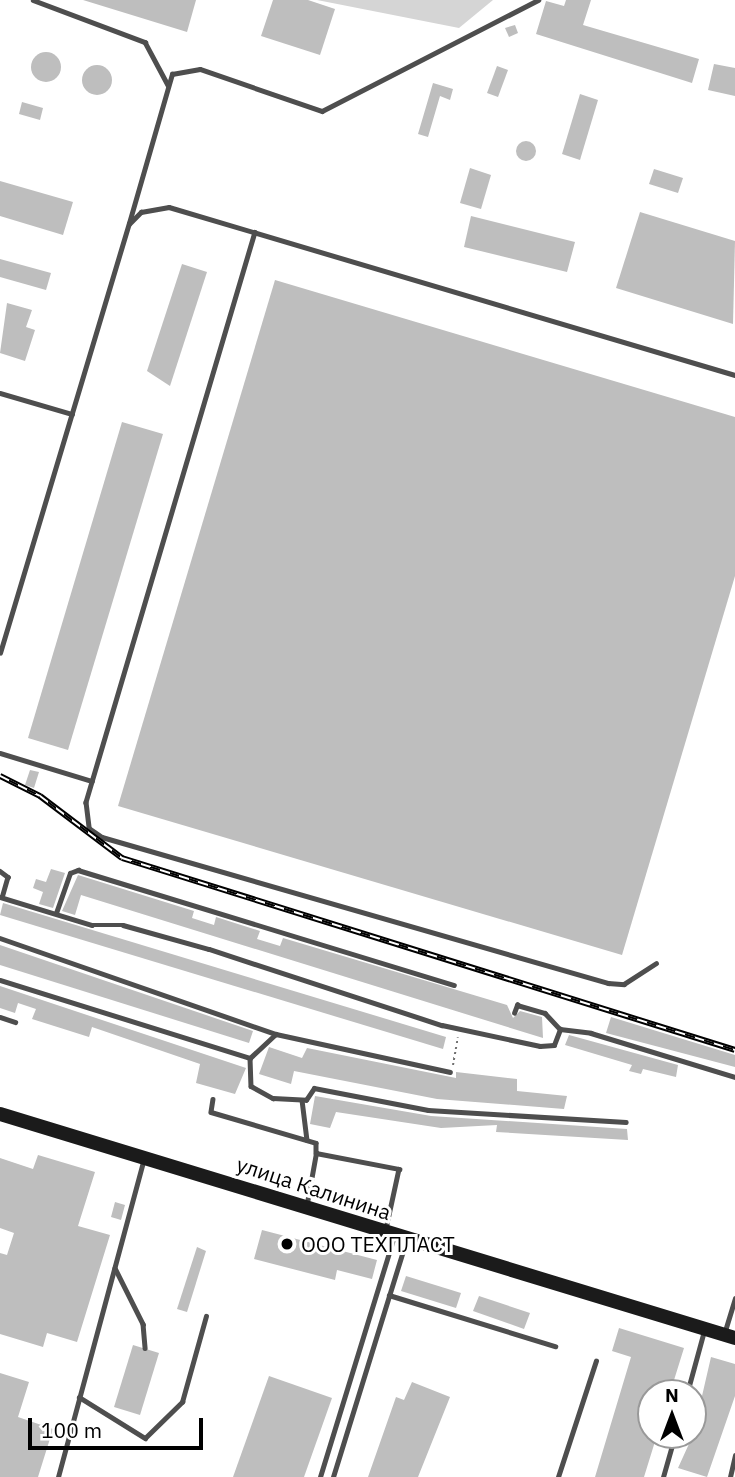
<!DOCTYPE html>
<meta charset="utf-8">
<style>
body{margin:0}
#map{position:relative;width:735px;height:1477px;overflow:hidden;background:#fff;font-family:"IBM Plex Sans",sans-serif}
div>[style]{position:absolute}
[style*='--x']{left:calc(var(--x)*1px);top:calc(var(--y)*1px);width:calc(var(--w)*1px);rotate:calc(var(--a)*1deg)}
.green>*{inset:0;background:#d5d5d5}
.building>*{inset:0;background:#bebebe}
.round{border-radius:50%}
.path>*{height:2px;margin-top:-1px;transform-origin:0;background:repeating-linear-gradient(90deg,#707070 0 2px,transparent 0 5.5px)}
.lane>*{height:4.5px;margin:-2.25px;padding:0 2.25px;transform-origin:2.25px;border-radius:2.25px;background:#4e4e4e}
.secondary>*{height:14px;margin:-7px;padding:0 7px;transform-origin:7px;border-radius:7px;background:#1b1b1b}
.rail>*{height:6px;margin-top:-3px;transform-origin:0;background:repeating-linear-gradient(90deg,#fff 0 10px,#000 0 20px);box-sizing:border-box;border-block:2px solid #000}
.dots>*{width:19px;height:19px;translate:-50% -50%;box-sizing:border-box;border:4px solid #fff;border-radius:50%}
span{translate:-50% -50%;white-space:nowrap;text-align:center;line-height:1.15;-webkit-text-stroke:6px #fff;paint-order:stroke}
.street-label{font-size:21px;color:#000}
.poi-label{font-size:21px;color:#000}
.left{translate:0 -50%;text-align:left}
.north{position:absolute;left:637px;top:1379px;width:70px;height:70px;box-sizing:border-box;background:#fff;border:2px solid #999;border-radius:50%;rotate:0deg;font-size:19px;font-weight:700;line-height:28px;text-align:center;color:#000}
.north::after{content:'';display:block;margin:auto;width:24px;height:32px;background:#000;clip-path:polygon(50% 0,100% 100%,50% 72%,0 100%)}
.scale{position:absolute;left:28px;top:1418px;width:175px;height:32px;box-sizing:border-box;border:4px solid #000;border-top:0;padding-left:9px;font-size:21px;line-height:24px;white-space:nowrap;color:#000;-webkit-text-stroke:5px #fff;paint-order:stroke}
</style>
<div id="map">
<div class="green">
<div style="clip-path:polygon(317px 0,493px 0,459px 28px)"></div>
</div>
<div class="building">
<div style="clip-path:polygon(83px 0,196px 0,187px 32px)"></div>
<div style="clip-path:polygon(273px 0,308px 0,335px 9px,320px 55px,261px 36px)"></div>
<div style="clip-path:polygon(566px 0,591px 0,583px 25px,699px 59px,692px 83px,536px 34px,546px 1px,564px 6px)"></div>
<div style="clip-path:polygon(515px 25px,518px 33px,509px 37px,505px 28px)"></div>
<div class="round" style="left:31px;top:52px;width:30px;height:30px"></div>
<div style="clip-path:polygon(714px 64px,735px 68px,735px 96px,708px 90px)"></div>
<div class="round" style="left:82px;top:65px;width:30px;height:30px"></div>
<div style="clip-path:polygon(497px 66px,508px 70px,498px 97px,487px 93px)"></div>
<div style="clip-path:polygon(433px 83px,453px 89px,450px 100px,440px 96px,428px 137px,418px 134px)"></div>
<div style="clip-path:polygon(580px 94px,598px 100px,580px 160px,562px 154px)"></div>
<div style="clip-path:polygon(22px 102px,43px 108px,40px 120px,19px 114px)"></div>
<div class="round" style="left:516px;top:141px;width:20px;height:20px"></div>
<div style="clip-path:polygon(470px 168px,491px 175px,481px 209px,460px 203px)"></div>
<div style="clip-path:polygon(654px 169px,683px 178px,678px 193px,649px 184px)"></div>
<div style="clip-path:polygon(0 181px,73px 202px,63px 235px,0 216px)"></div>
<div style="clip-path:polygon(640px 212px,735px 241px,733px 324px,616px 288px)"></div>
<div style="clip-path:polygon(471px 216px,575px 242px,567px 272px,464px 247px)"></div>
<div style="clip-path:polygon(0 259px,51px 273px,46px 290px,0 277px)"></div>
<div style="clip-path:polygon(182px 264px,207px 272px,170px 386px,147px 371px)"></div>
<div style="clip-path:polygon(275px 280px,735px 417px,735px 576px,622px 955px,118px 806px)"></div>
<div style="clip-path:polygon(7px 303px,32px 310px,26px 327px,35px 330px,25px 361px,0 353px)"></div>
<div style="clip-path:polygon(122px 422px,163px 434px,68px 750px,28px 738px)"></div>
<div style="clip-path:polygon(30px 770px,39px 772px,34px 788px,25px 785px)"></div>
<div style="clip-path:polygon(51px 869px,65px 873px,53px 908px,39px 904px,43px 892px,33px 888px,36px 879px,46px 882px)"></div>
<div style="clip-path:polygon(78px 875px,194px 911px,192px 918px,214px 925px,216px 917px,260px 931px,257px 939px,280px 946px,283px 938px,507px 1005px,513px 1018px,520px 1011px,542px 1017px,543px 1038px,81px 895px,75px 915px,62px 911px)"></div>
<div style="clip-path:polygon(3px 903px,446px 1037px,443px 1049px,0 915px)"></div>
<div style="clip-path:polygon(0 945px,253px 1031px,249px 1043px,0 965px)"></div>
<div style="clip-path:polygon(0 986px,246px 1068px,235px 1094px,196px 1083px,200px 1064px,92px 1027px,89px 1037px,32px 1019px,36px 1009px,18px 1003px,15px 1013px,0 1008px)"></div>
<div style="clip-path:polygon(611px 1017px,735px 1055px,735px 1067px,606px 1033px)"></div>
<div style="clip-path:polygon(569px 1035px,678px 1065px,676px 1077px,643px 1069px,641px 1074px,629px 1071px,632px 1065px,565px 1045px)"></div>
<div style="clip-path:polygon(269px 1047px,302px 1058px,307px 1048px,456px 1078px,456px 1072px,517px 1079px,517px 1091px,567px 1096px,564px 1109px,437px 1099px,294px 1071px,291px 1084px,259px 1074px)"></div>
<div style="clip-path:polygon(315px 1096px,431px 1116px,627px 1129px,628px 1140px,496px 1132px,497px 1125px,441px 1128px,336px 1112px,330px 1128px,310px 1124px)"></div>
<div style="clip-path:polygon(38px 1155px,95px 1172px,78px 1226px,110px 1235px,77px 1342px,47px 1333px,43px 1347px,0 1334px,0 1253px,7px 1255px,14px 1233px,0 1228px,0 1158px,33px 1169px)"></div>
<div style="clip-path:polygon(115px 1202px,125px 1205px,121px 1220px,111px 1217px)"></div>
<div style="clip-path:polygon(262px 1230px,377px 1260px,372px 1279px,337px 1270px,335px 1280px,254px 1259px)"></div>
<div style="clip-path:polygon(197px 1247px,206px 1251px,187px 1312px,177px 1309px)"></div>
<div style="clip-path:polygon(406px 1276px,461px 1293px,456px 1308px,401px 1291px)"></div>
<div style="clip-path:polygon(479px 1296px,530px 1313px,524px 1329px,473px 1311px)"></div>
<div style="clip-path:polygon(619px 1328px,684px 1348px,670px 1393px,651px 1393px,651px 1435px,657px 1435px,644px 1477px,595px 1477px,631px 1357px,612px 1351px)"></div>
<div style="clip-path:polygon(133px 1345px,159px 1353px,140px 1415px,114px 1407px)"></div>
<div style="clip-path:polygon(711px 1357px,735px 1364px,735px 1396px,707px 1477px,678px 1468px,693px 1435px)"></div>
<div style="clip-path:polygon(0 1373px,29px 1382px,18px 1417px,53px 1429px,38px 1477px,0 1477px)"></div>
<div style="clip-path:polygon(269px 1376px,332px 1398px,304px 1477px,233px 1477px)"></div>
<div style="clip-path:polygon(412px 1382px,450px 1397px,418px 1477px,368px 1477px,396px 1397px,404px 1400px)"></div>
</div>
<div class="path">
<div style="--x:453;--y:1065;--w:28;--a:-80"></div>
</div>
<div class="lane">
<div style="--x:33;--y:0;--w:120;--a:20.6"></div>
<div style="--x:145;--y:42;--w:49;--a:61.9"></div>
<div style="--x:129;--y:223;--w:155;--a:-73.9"></div>
<div style="--x:172;--y:74;--w:28;--a:-10"></div>
<div style="--x:200;--y:69;--w:129;--a:19"></div>
<div style="--x:322;--y:111;--w:243;--a:-27.2"></div>
<div style="--x:255;--y:232;--w:595;--a:106.51"></div>
<div style="--x:86;--y:802;--w:26;--a:83"></div>
<div style="--x:89;--y:828;--w:16;--a:35"></div>
<div style="--x:102;--y:837;--w:527;--a:16.09"></div>
<div style="--x:608;--y:983;--w:16;--a:4"></div>
<div style="--x:624;--y:984;--w:38;--a:-33"></div>
<div style="--x:0;--y:393;--w:75;--a:16.3"></div>
<div style="--x:0;--y:653;--w:448;--a:-73.3"></div>
<div style="--x:129;--y:224;--w:17;--a:-45"></div>
<div style="--x:141;--y:212;--w:28;--a:-10"></div>
<div style="--x:169;--y:207;--w:590;--a:16.53"></div>
<div style="--x:0;--y:753;--w:96;--a:16.9"></div>
<div style="--x:0;--y:871;--w:10;--a:37"></div>
<div style="--x:8;--y:877;--w:19;--a:106"></div>
<div style="--x:0;--y:897;--w:96;--a:16.9"></div>
<div style="--x:92;--y:925;--w:31;--a:0"></div>
<div style="--x:123;--y:925;--w:89;--a:15.6"></div>
<div style="--x:209;--y:949;--w:245;--a:18.1"></div>
<div style="--x:442;--y:1025;--w:100;--a:12.1"></div>
<div style="--x:540;--y:1046;--w:14;--a:-4"></div>
<div style="--x:554;--y:1045;--w:17;--a:-69"></div>
<div style="--x:560;--y:1029;--w:31;--a:7"></div>
<div style="--x:591;--y:1033;--w:151;--a:17"></div>
<div style="--x:56;--y:913;--w:42;--a:-70.7"></div>
<div style="--x:70;--y:873;--w:9;--a:-21"></div>
<div style="--x:78;--y:870;--w:393;--a:17"></div>
<div style="--x:0;--y:938;--w:292;--a:19.2"></div>
<div style="--x:0;--y:980;--w:262;--a:17.3"></div>
<div style="--x:250;--y:1058;--w:28;--a:88"></div>
<div style="--x:251;--y:1086;--w:25;--a:29"></div>
<div style="--x:273;--y:1098;--w:33;--a:3"></div>
<div style="--x:306;--y:1100;--w:14;--a:-56"></div>
<div style="--x:314;--y:1088;--w:116;--a:10.9"></div>
<div style="--x:428;--y:1110;--w:198;--a:3.5"></div>
<div style="--x:514;--y:1013;--w:9;--a:-69"></div>
<div style="--x:517;--y:1005;--w:29;--a:16"></div>
<div style="--x:545;--y:1013;--w:22;--a:47"></div>
<div style="--x:0;--y:1017;--w:16;--a:18"></div>
<div style="--x:250;--y:1058;--w:35;--a:-43"></div>
<div style="--x:276;--y:1034;--w:178;--a:12.3"></div>
<div style="--x:213;--y:1099;--w:13;--a:99"></div>
<div style="--x:211;--y:1112;--w:109;--a:16.4"></div>
<div style="--x:316;--y:1143;--w:10;--a:90"></div>
<div style="--x:316;--y:1153;--w:85;--a:10.9"></div>
<div style="--x:399;--y:1169;--w:61;--a:102.2"></div>
<div style="--x:302;--y:1100;--w:40;--a:82.9"></div>
<div style="--x:307;--y:1203;--w:51;--a:-79.8"></div>
<div style="--x:115;--y:1268;--w:63;--a:63.4"></div>
<div style="--x:143;--y:1324;--w:24;--a:85"></div>
<div style="--x:389;--y:1295;--w:174;--a:17.1"></div>
<div style="--x:725;--y:1331;--w:34;--a:-73"></div>
<div style="--x:687;--y:1393;--w:64;--a:-74.7"></div>
<div style="--x:79;--y:1397;--w:78;--a:31.8"></div>
<div style="--x:145;--y:1438;--w:52;--a:-44.2"></div>
<div style="--x:182;--y:1402;--w:89;--a:-74.4"></div>
<div style="--x:58;--y:1477;--w:327;--a:-74.9"></div>
<div style="--x:320;--y:1477;--w:251;--a:-72.9"></div>
<div style="--x:333;--y:1477;--w:247;--a:-72.8"></div>
<div style="--x:558;--y:1477;--w:122;--a:-71.9"></div>
<div style="--x:663;--y:1477;--w:44;--a:-74.1"></div>
<div style="--x:730;--y:1477;--w:22;--a:-77"></div>
</div>
<div class="secondary">
<div style="--x:0;--y:1114;--w:768;--a:16.95"></div>
</div>
<div class="rail">
<div style="--x:0;--y:776;--w:45;--a:26.6"></div>
<div style="--x:40;--y:796;--w:103;--a:37.1"></div>
<div style="--x:122;--y:858;--w:642;--a:17.39"></div>
</div>
<div class="dots">
<div style="left:287px;top:1244px;background:#000"></div>
</div>
<div class="street-label">
<span style="left:314px;top:1188px;rotate:18deg">улица Калинина</span>
</div>
<div class="poi-label">
<span class="left" style="left:301px;top:1244px">ООО ТЕХПЛАСТ</span>
</div>
<div class="north">N</div>
<div class="scale">100 m</div>
</div>
